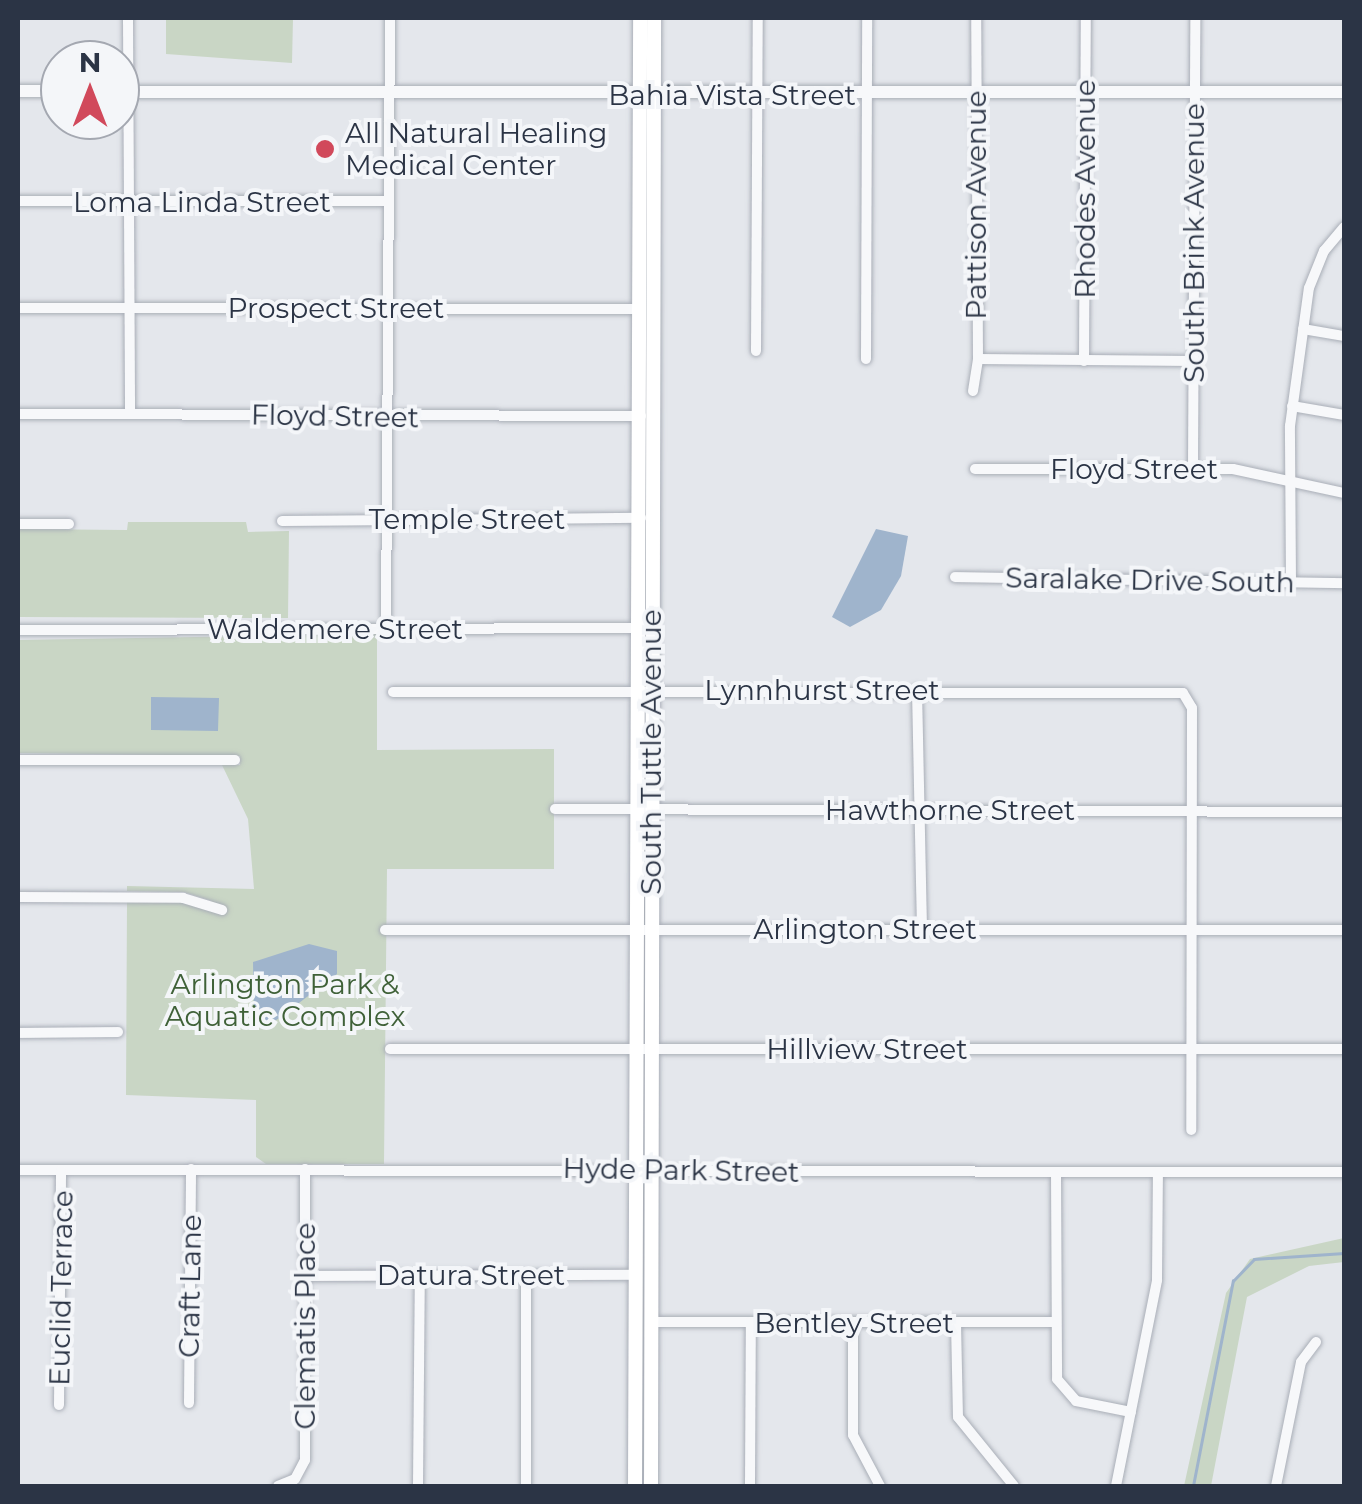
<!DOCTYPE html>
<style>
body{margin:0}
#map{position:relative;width:1362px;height:1504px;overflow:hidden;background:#e4e7ec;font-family:Montserrat,sans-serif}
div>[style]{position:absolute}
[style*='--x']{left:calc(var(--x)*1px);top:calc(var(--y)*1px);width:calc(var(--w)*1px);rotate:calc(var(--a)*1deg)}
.green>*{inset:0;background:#c9d6c5}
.water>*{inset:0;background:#9fb4cc}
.stream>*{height:2.5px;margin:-1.25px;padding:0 1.25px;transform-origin:1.25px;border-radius:1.25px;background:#9fb4cc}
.roads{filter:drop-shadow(0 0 2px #a9aeb7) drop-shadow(0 0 2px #a9aeb7)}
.minor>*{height:10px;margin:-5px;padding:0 5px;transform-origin:5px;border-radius:5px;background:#f7f8fa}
.tertiary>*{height:12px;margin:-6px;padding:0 6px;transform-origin:6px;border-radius:6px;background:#f7f8fa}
.secondary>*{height:14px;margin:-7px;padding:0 7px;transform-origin:7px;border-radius:7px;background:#fff}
.dots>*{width:28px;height:28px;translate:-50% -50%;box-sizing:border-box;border:5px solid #f4f6f9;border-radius:50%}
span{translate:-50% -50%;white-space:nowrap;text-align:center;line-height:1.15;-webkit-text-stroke:8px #f4f6f9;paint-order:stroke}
.street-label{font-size:28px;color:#2b3445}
.poi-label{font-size:28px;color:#2b3445}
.left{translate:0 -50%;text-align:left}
.park-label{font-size:28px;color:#3f6138}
.frame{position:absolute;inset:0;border:20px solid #2b3445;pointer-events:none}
.north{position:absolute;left:40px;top:40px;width:100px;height:100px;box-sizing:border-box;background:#f4f6f9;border:2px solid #a4a8b1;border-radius:50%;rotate:0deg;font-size:28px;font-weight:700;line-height:40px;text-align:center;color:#2b3445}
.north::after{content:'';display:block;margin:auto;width:35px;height:45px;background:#d1495b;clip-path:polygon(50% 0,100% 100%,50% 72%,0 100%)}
</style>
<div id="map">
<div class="green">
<div style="clip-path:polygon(166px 18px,293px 18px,292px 63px,166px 54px)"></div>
<div style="clip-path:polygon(128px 522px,246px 522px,248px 532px,289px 531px,288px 618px,18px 617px,18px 529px,127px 530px)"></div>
<div style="clip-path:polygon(377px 634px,377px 750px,554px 749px,554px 869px,387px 869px,384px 1164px,266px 1164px,256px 1157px,256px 1100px,126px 1095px,127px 902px,212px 901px,184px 892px,127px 891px,127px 886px,254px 889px,248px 819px,222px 765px,240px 765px,240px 756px,18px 753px,18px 640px)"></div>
<div style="clip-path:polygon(1344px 1238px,1344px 1262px,1309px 1266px,1247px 1297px,1211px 1486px,1184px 1486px,1226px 1293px,1250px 1259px)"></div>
</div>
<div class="water">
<div style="clip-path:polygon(876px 529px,908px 536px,901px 576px,881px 610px,850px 627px,832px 617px)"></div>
<div style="clip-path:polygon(151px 697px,219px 698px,218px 731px,151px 730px)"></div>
<div style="clip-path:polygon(309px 944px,337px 951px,337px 974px,278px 1019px,264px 1026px,254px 1019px,253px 962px)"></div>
</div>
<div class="stream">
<div style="--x:1193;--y:1486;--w:209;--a:-79"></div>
<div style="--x:1233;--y:1281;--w:30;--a:-46"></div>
<div style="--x:1254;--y:1259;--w:90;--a:-3.8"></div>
</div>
<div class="roads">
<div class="minor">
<div style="--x:128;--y:18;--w:395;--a:89.7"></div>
<div style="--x:18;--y:201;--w:369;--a:0"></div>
<div style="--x:18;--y:308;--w:623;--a:0.09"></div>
<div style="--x:1303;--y:329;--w:42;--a:9.7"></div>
<div style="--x:756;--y:351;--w:333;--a:-89.7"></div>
<div style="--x:866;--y:359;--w:341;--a:-89.8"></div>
<div style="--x:978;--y:359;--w:215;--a:0.5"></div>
<div style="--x:1084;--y:361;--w:343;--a:-89.7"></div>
<div style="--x:973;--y:391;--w:32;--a:-81"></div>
<div style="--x:978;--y:359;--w:341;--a:-90.3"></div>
<div style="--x:1292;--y:406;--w:53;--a:9.8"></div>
<div style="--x:18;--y:414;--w:623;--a:0.18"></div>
<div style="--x:975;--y:469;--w:258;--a:0"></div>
<div style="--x:1233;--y:469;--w:114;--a:12.2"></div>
<div style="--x:1193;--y:469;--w:451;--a:-89.7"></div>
<div style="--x:282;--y:521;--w:359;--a:-0.5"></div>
<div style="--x:18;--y:524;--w:51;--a:0"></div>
<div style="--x:955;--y:577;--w:389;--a:0.9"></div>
<div style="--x:1291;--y:583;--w:157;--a:-90.4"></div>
<div style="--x:1290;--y:426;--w:139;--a:-82.2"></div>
<div style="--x:1309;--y:288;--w:40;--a:-68"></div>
<div style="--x:1324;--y:251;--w:31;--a:-50"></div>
<div style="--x:18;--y:630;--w:623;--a:-0.18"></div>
<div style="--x:386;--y:630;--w:612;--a:-89.63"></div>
<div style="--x:917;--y:690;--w:239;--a:88.8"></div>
<div style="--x:393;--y:692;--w:790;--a:0.07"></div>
<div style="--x:1183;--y:693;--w:17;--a:59"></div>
<div style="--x:1192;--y:708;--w:422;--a:90.1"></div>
<div style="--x:18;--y:760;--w:217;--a:0"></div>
<div style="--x:555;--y:809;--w:789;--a:0.22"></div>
<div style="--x:18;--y:897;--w:165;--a:0.3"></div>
<div style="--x:183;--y:898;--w:41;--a:17.1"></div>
<div style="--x:385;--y:930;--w:959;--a:0"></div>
<div style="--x:18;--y:1033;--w:100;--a:-0.6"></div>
<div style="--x:390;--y:1049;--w:954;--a:0"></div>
<div style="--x:18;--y:1170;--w:1326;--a:0.09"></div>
<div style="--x:1056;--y:1172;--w:207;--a:89.7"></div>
<div style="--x:1057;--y:1379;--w:29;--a:49"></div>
<div style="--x:1076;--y:1401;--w:56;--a:11.3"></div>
<div style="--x:306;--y:1276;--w:330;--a:-0.2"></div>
<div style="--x:652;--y:1322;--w:403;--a:0"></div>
<div style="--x:853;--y:1323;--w:112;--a:90"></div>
<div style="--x:853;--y:1435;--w:58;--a:62.1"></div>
<div style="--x:956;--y:1323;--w:94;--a:88.8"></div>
<div style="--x:958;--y:1417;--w:89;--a:50.9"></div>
<div style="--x:189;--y:1403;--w:234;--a:-89.5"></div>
<div style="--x:59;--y:1405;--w:235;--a:-89.5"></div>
<div style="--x:278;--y:1486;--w:18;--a:-22"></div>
<div style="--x:295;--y:1479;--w:21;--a:-62"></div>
<div style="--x:305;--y:1460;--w:291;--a:-90"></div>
<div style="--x:418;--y:1486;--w:211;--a:-89.5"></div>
<div style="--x:526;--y:1486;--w:211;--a:-90"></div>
<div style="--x:750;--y:1486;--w:164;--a:-89.7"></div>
<div style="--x:1116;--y:1486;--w:210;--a:-78.7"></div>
<div style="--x:1157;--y:1280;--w:108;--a:-89.5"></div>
<div style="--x:1276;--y:1486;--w:126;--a:-78.6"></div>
<div style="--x:1301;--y:1362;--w:25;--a:-53"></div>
</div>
<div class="tertiary">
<div style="--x:18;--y:91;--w:42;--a:0"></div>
<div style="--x:120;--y:92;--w:1224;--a:0"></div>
</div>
<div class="secondary">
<div style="--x:635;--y:1486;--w:1468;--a:-89.8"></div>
<div style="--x:651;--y:1486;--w:1468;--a:-89.88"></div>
</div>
</div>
<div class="dots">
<div style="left:325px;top:149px;background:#d1495b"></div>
</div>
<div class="street-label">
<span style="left:732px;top:95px">Bahia Vista Street</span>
<span style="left:1085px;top:189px;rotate:-90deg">Rhodes Avenue</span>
<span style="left:202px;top:202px">Loma Linda Street</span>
<span style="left:976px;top:205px;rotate:-90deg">Pattison Avenue</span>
<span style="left:1194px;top:243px;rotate:-90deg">South Brink Avenue</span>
<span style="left:336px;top:308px">Prospect Street</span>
<span style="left:335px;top:416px;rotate:1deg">Floyd Street</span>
<span style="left:1134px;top:469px">Floyd Street</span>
<span style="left:467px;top:519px">Temple Street</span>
<span style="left:1150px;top:580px;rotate:1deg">Saralake Drive South</span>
<span style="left:335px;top:629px">Waldemere Street</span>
<span style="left:822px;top:690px">Lynnhurst Street</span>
<span style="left:651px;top:752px;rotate:-90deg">South Tuttle Avenue</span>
<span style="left:950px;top:810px">Hawthorne Street</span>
<span style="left:865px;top:929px">Arlington Street</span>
<span style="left:867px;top:1049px">Hillview Street</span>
<span style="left:681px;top:1170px;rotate:1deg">Hyde Park Street</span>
<span style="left:471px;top:1275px">Datura Street</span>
<span style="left:190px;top:1286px;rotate:-89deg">Craft Lane</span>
<span style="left:61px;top:1288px;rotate:-89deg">Euclid Terrace</span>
<span style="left:854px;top:1323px">Bentley Street</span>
<span style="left:305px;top:1326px;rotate:-90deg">Clematis Place</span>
</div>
<div class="poi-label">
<span class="left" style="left:345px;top:149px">All Natural Healing<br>Medical Center</span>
</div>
<div class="park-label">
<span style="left:285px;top:1000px">Arlington Park &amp;<br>Aquatic Complex</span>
</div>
<div class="frame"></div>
<div class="north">N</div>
</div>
